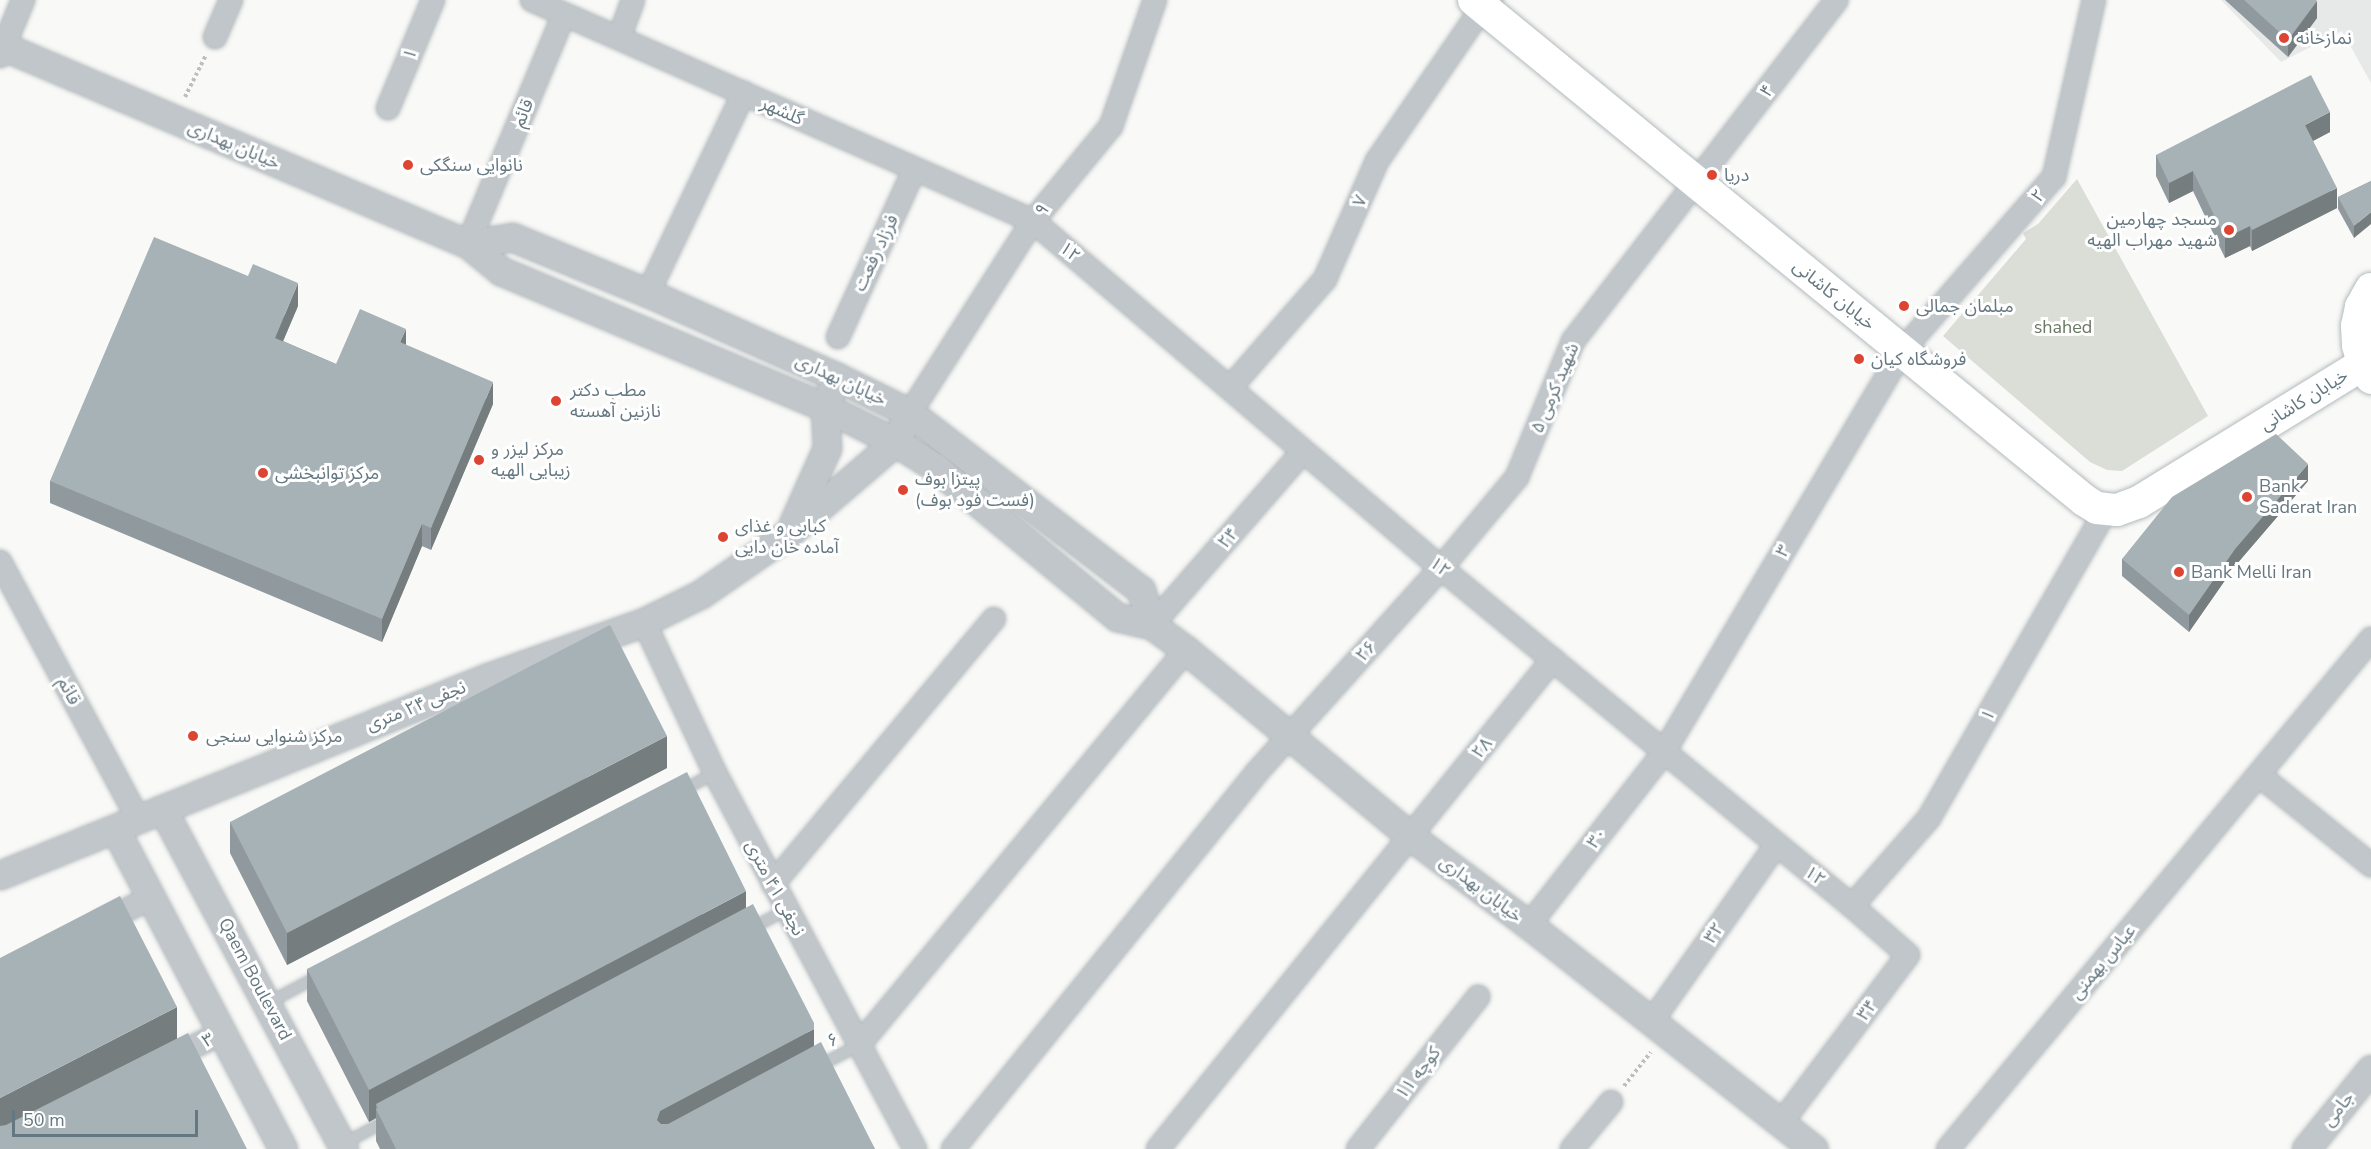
<!DOCTYPE html>
<meta charset="utf-8">
<style>
body{margin:0}
#map{position:relative;width:2371px;height:1149px;overflow:hidden;background:#f9f9f7;font-family:"Nunito Sans","Noto Sans Arabic",sans-serif}
div>[style]{position:absolute}
[style*='--x']{left:calc(var(--x)*1px);top:calc(var(--y)*1px);width:calc(var(--w)*1px);rotate:calc(var(--a)*1deg)}
.built>*{inset:0;background:#e7e9e8}
.green>*{inset:0;background:#daded6}
.path>*{height:4px;margin-top:-2px;transform-origin:0;background:repeating-linear-gradient(90deg,#bbbfc1 0 3px,transparent 0 6px)}
.roads{filter:drop-shadow(0 0 2px #b3babd) drop-shadow(0 0 2px #b3babd)}
.service>*{height:10px;margin:-5px;padding:0 5px;transform-origin:5px;border-radius:5px;background:#c0c6c9}
.minor>*{height:22px;margin:-11px;padding:0 11px;transform-origin:11px;border-radius:11px;background:#c0c6c9}
.tertiary>*{height:27px;margin:-13.5px;padding:0 13.5px;transform-origin:13.5px;border-radius:13.5px;background:#c0c6c9}
.secondary>*{height:32px;margin:-16px;padding:0 16px;transform-origin:16px;border-radius:16px;background:#fff}
.wall>*{inset:0;background:#90999d}
.shaded-wall>*{inset:0;background:#757d7f}
.building>*{inset:0;background:#a7b2b6}
.dots>*{width:16px;height:16px;translate:-50% -50%;box-sizing:border-box;border:3px solid #fff;border-radius:50%}
span{translate:-50% -50%;white-space:nowrap;text-align:center;line-height:1.15;-webkit-text-stroke:6px #fff;paint-order:stroke}
.poi-label{font-size:18px;color:#657881}
.left{translate:0 -50%;text-align:left}
.right{translate:-100% -50%;text-align:right}
.street-label{font-size:18px;color:#657881}
.park-label{font-size:18px;color:#6a7964}
.scale{position:absolute;left:12px;top:1110px;width:186px;height:27px;box-sizing:border-box;border:3px solid #657881;border-top:0;padding-left:8px;font-size:18px;line-height:21px;white-space:nowrap;color:#657881;-webkit-text-stroke:4px #fff;paint-order:stroke}
</style>
<div id="map">
<div class="built">
<div style="clip-path:polygon(2221px 0,2371px 0,2371px 83px,2342px 31px,2281px 62px)"></div>
</div>
<div class="green">
<div style="clip-path:polygon(2077px 179px,2208px 416px,2122px 471px,2107px 470px,2090px 462px,1943px 336px,2026px 239px,2023px 233px,2038px 224px)"></div>
</div>
<div class="path">
<div style="--x:185;--y:97;--w:47;--a:-63.4"></div>
<div style="--x:1624;--y:1086;--w:43;--a:-51.5"></div>
</div>
<div class="roads">
<div class="service">
<div style="--x:681;--y:791;--w:38;--a:-28"></div>
<div style="--x:752;--y:928;--w:38;--a:-28"></div>
<div style="--x:268;--y:1003;--w:55;--a:-28"></div>
<div style="--x:817;--y:1067;--w:47;--a:-27.6"></div>
<div style="--x:343;--y:1144;--w:51;--a:-28.1"></div>
</div>
<div class="minor">
<div style="--x:532;--y:0;--w:548;--a:23.8"></div>
<div style="--x:1033;--y:221;--w:536;--a:40.38"></div>
<div style="--x:1441;--y:568;--w:532;--a:39.43"></div>
<div style="--x:1852;--y:906;--w:74;--a:41.2"></div>
<div style="--x:1908;--y:955;--w:211;--a:127.1"></div>
<div style="--x:215;--y:37;--w:40;--a:-66.6"></div>
<div style="--x:619;--y:38;--w:40;--a:-69.8"></div>
<div style="--x:0;--y:56;--w:61;--a:-67.7"></div>
<div style="--x:388;--y:108;--w:117;--a:-67.4"></div>
<div style="--x:468;--y:244;--w:249;--a:-67.3"></div>
<div style="--x:648;--y:293;--w:222;--a:-64.4"></div>
<div style="--x:838;--y:337;--w:183;--a:-65.5"></div>
<div style="--x:1230;--y:388;--w:145;--a:-48.9"></div>
<div style="--x:1325;--y:279;--w:129;--a:-66.2"></div>
<div style="--x:1377;--y:161;--w:187;--a:-55.5"></div>
<div style="--x:1483;--y:7;--w:11;--a:-41"></div>
<div style="--x:910;--y:413;--w:228;--a:-57.4"></div>
<div style="--x:1033;--y:221;--w:123;--a:-50.6"></div>
<div style="--x:1111;--y:126;--w:133;--a:-70.8"></div>
<div style="--x:0;--y:562;--w:293;--a:61.7"></div>
<div style="--x:644;--y:622;--w:167;--a:64.8"></div>
<div style="--x:715;--y:773;--w:426;--a:62"></div>
<div style="--x:1152;--y:625;--w:230;--a:-49"></div>
<div style="--x:2259;--y:775;--w:144;--a:38.8"></div>
<div style="--x:773;--y:884;--w:345;--a:-50.2"></div>
<div style="--x:1852;--y:906;--w:117;--a:-48.8"></div>
<div style="--x:1929;--y:818;--w:355;--a:-60.1"></div>
<div style="--x:101;--y:923;--w:57;--a:-27"></div>
<div style="--x:1529;--y:925;--w:219;--a:-52"></div>
<div style="--x:1664;--y:752;--w:466;--a:-59.3"></div>
<div style="--x:1902;--y:351;--w:231;--a:-48.9"></div>
<div style="--x:2054;--y:177;--w:181;--a:-77.3"></div>
<div style="--x:1652;--y:1021;--w:215;--a:-54.8"></div>
<div style="--x:859;--y:1045;--w:513;--a:-50.38"></div>
<div style="--x:167;--y:1060;--w:63;--a:-26.6"></div>
<div style="--x:953;--y:1149;--w:486;--a:-51.1"></div>
<div style="--x:1258;--y:771;--w:273;--a:-48"></div>
<div style="--x:1441;--y:568;--w:119;--a:-50.1"></div>
<div style="--x:1517;--y:477;--w:147;--a:-67.6"></div>
<div style="--x:1573;--y:341;--w:431;--a:-52.3"></div>
<div style="--x:1158;--y:1149;--w:629;--a:-51.13"></div>
<div style="--x:1358;--y:1149;--w:194;--a:-51.7"></div>
<div style="--x:1572;--y:1149;--w:61;--a:-50.3"></div>
<div style="--x:1948;--y:1149;--w:663;--a:-50.33"></div>
</div>
<div class="tertiary">
<div style="--x:0;--y:45;--w:509;--a:23.04"></div>
<div style="--x:468;--y:244;--w:43;--a:39.3"></div>
<div style="--x:501;--y:271;--w:351;--a:22.8"></div>
<div style="--x:825;--y:407;--w:78;--a:26.6"></div>
<div style="--x:895;--y:442;--w:47;--a:32"></div>
<div style="--x:935;--y:467;--w:236;--a:39.5"></div>
<div style="--x:1117;--y:617;--w:36;--a:13"></div>
<div style="--x:1152;--y:625;--w:42;--a:36.3"></div>
<div style="--x:1186;--y:650;--w:291;--a:39.7"></div>
<div style="--x:1410;--y:836;--w:149;--a:36.8"></div>
<div style="--x:1529;--y:925;--w:362;--a:38.2"></div>
<div style="--x:468;--y:244;--w:45;--a:-9"></div>
<div style="--x:512;--y:237;--w:147;--a:22.4"></div>
<div style="--x:648;--y:293;--w:207;--a:24"></div>
<div style="--x:837;--y:377;--w:81;--a:26.3"></div>
<div style="--x:910;--y:413;--w:291;--a:37.5"></div>
<div style="--x:1141;--y:590;--w:37;--a:73"></div>
<div style="--x:793;--y:524;--w:83;--a:-65.9"></div>
<div style="--x:827;--y:448;--w:41;--a:-92.8"></div>
<div style="--x:825;--y:407;--w:15;--a:-70"></div>
<div style="--x:163;--y:810;--w:384;--a:61.9"></div>
<div style="--x:115;--y:829;--w:361;--a:62.3"></div>
<div style="--x:0;--y:875;--w:524;--a:-22.07"></div>
<div style="--x:486;--y:678;--w:168;--a:-19.5"></div>
<div style="--x:644;--y:622;--w:64;--a:-26.2"></div>
<div style="--x:701;--y:594;--w:107;--a:-34.7"></div>
<div style="--x:789;--y:533;--w:140;--a:-40.6"></div>
<div style="--x:895;--y:442;--w:33;--a:-63"></div>
<div style="--x:2306;--y:1149;--w:103;--a:-50.9"></div>
</div>
<div class="secondary">
<div style="--x:1474;--y:0;--w:789;--a:39.34"></div>
<div style="--x:2084;--y:500;--w:15;--a:32"></div>
<div style="--x:2097;--y:508;--w:20;--a:6"></div>
<div style="--x:2117;--y:510;--w:23;--a:-20"></div>
<div style="--x:2139;--y:502;--w:263;--a:-31.6"></div>
<div style="--x:2371;--y:289;--w:21;--a:119"></div>
<div style="--x:2361;--y:307;--w:19;--a:102"></div>
<div style="--x:2357;--y:326;--w:19;--a:87"></div>
<div style="--x:2358;--y:345;--w:20;--a:75"></div>
<div style="--x:2363;--y:364;--w:16;--a:60"></div>
</div>
</div>
<div class="wall">
<div style="clip-path:polygon(2225px 0,2316px 0,2317px 18px,2288px 57px)"></div>
<div style="clip-path:polygon(2330px 132px,2313px 141px,2337px 208px,2252px 251px,2250px 246px,2225px 258px,2193px 191px,2169px 203px,2156px 176px,2156px 155px)"></div>
<div style="clip-path:polygon(2371px 181px,2354px 238px,2338px 209px,2338px 197px)"></div>
<div style="clip-path:polygon(298px 306px,283px 341px,336px 364px,406px 345px,493px 404px,431px 550px,422px 546px,382px 642px,50px 503px,50px 481px)"></div>
<div style="clip-path:polygon(2308px 481px,2235px 566px,2189px 632px,2122px 576px,2122px 559px)"></div>
<div style="clip-path:polygon(667px 768px,287px 965px,230px 853px,230px 822px)"></div>
<div style="clip-path:polygon(746px 908px,814px 1046px,875px 1149px,380px 1149px,376px 1141px,376px 1118px,369px 1122px,307px 1001px,307px 969px)"></div>
</div>
<div class="shaded-wall">
<div style="clip-path:polygon(2317px 1px,2317px 18px,2288px 57px,2288px 40px)"></div>
<div style="clip-path:polygon(2330px 112px,2330px 132px,2305px 145px,2305px 125px)"></div>
<div style="clip-path:polygon(2193px 171px,2193px 191px,2169px 203px,2169px 183px)"></div>
<div style="clip-path:polygon(2337px 188px,2337px 208px,2252px 251px,2252px 230px)"></div>
<div style="clip-path:polygon(2371px 212px,2371px 224px,2354px 238px,2354px 226px)"></div>
<div style="clip-path:polygon(2250px 226px,2250px 246px,2225px 258px,2225px 238px)"></div>
<div style="clip-path:polygon(298px 283px,298px 306px,275px 360px,275px 338px)"></div>
<div style="clip-path:polygon(406px 329px,406px 351px,400px 342px)"></div>
<div style="clip-path:polygon(493px 382px,493px 404px,431px 550px,431px 528px)"></div>
<div style="clip-path:polygon(2308px 464px,2308px 481px,2235px 566px,2189px 632px,2189px 615px,2235px 549px)"></div>
<div style="clip-path:polygon(422px 524px,422px 546px,382px 642px,382px 619px)"></div>
<div style="clip-path:polygon(667px 736px,667px 768px,287px 965px,287px 933px)"></div>
<div style="clip-path:polygon(746px 891px,746px 923px,378px 1108px,376px 1104px,376px 1118px,369px 1122px,369px 1090px)"></div>
<div style="clip-path:polygon(177px 1007px,177px 1039px,0 1130px,0 1098px)"></div>
<div style="clip-path:polygon(814px 1029px,814px 1061px,660px 1142px,657px 1120px,660px 1111px)"></div>
</div>
<div class="building">
<div style="clip-path:polygon(2244px 0,2316px 0,2317px 1px,2288px 40px)"></div>
<div style="clip-path:polygon(2311px 75px,2330px 112px,2305px 125px,2337px 188px,2252px 230px,2250px 226px,2225px 238px,2193px 171px,2169px 183px,2156px 155px)"></div>
<div style="clip-path:polygon(2371px 181px,2371px 212px,2354px 226px,2338px 197px)"></div>
<div style="clip-path:polygon(154px 237px,248px 276px,253px 264px,298px 283px,275px 338px,336px 364px,360px 309px,406px 329px,400px 342px,493px 382px,431px 528px,422px 524px,382px 619px,50px 481px)"></div>
<div style="clip-path:polygon(2276px 434px,2308px 464px,2235px 549px,2189px 615px,2122px 559px,2172px 497px)"></div>
<div style="clip-path:polygon(610px 625px,667px 736px,287px 933px,230px 822px)"></div>
<div style="clip-path:polygon(687px 772px,746px 891px,369px 1090px,307px 969px)"></div>
<div style="clip-path:polygon(120px 896px,177px 1007px,0 1098px,0 958px)"></div>
<div style="clip-path:polygon(753px 904px,814px 1023px,814px 1029px,660px 1111px,657px 1120px,661px 1124px,668px 1124px,821px 1042px,875px 1149px,396px 1149px,376px 1109px,378px 1108px,376px 1104px)"></div>
<div style="clip-path:polygon(188px 1033px,247px 1149px,0 1149px,0 1126px,6px 1125px)"></div>
</div>
<div class="dots">
<div style="left:2284px;top:38px;background:#dd4532"></div>
<div style="left:408px;top:165px;background:#dd4532"></div>
<div style="left:1712px;top:175px;background:#dd4532"></div>
<div style="left:2229px;top:230px;background:#dd4532"></div>
<div style="left:1904px;top:306px;background:#dd4532"></div>
<div style="left:1859px;top:359px;background:#dd4532"></div>
<div style="left:556px;top:401px;background:#dd4532"></div>
<div style="left:479px;top:460px;background:#dd4532"></div>
<div style="left:263px;top:473px;background:#dd4532"></div>
<div style="left:903px;top:490px;background:#dd4532"></div>
<div style="left:2247px;top:497px;background:#dd4532"></div>
<div style="left:723px;top:537px;background:#dd4532"></div>
<div style="left:2179px;top:572px;background:#dd4532"></div>
<div style="left:193px;top:736px;background:#dd4532"></div>
</div>
<div class="poi-label">
<span class="left" style="left:2296px;top:38px">نمازخانه</span>
<span class="left" style="left:420px;top:165px">نانوایی سنگکی</span>
<span class="left" style="left:1724px;top:175px">دریا</span>
<span class="right" style="left:2217px;top:230px">مسجد چهارمین<br>شهید مهراب الهیه</span>
<span class="left" style="left:1916px;top:306px">مبلمان جمالی</span>
<span class="left" style="left:1871px;top:359px">فروشگاه کیان</span>
<span class="left" style="left:570px;top:401px">مطب دکتر<br>نازنین آهسته</span>
<span class="left" style="left:491px;top:460px">مرکز لیزر و<br>زیبایی الهیه</span>
<span class="left" style="left:275px;top:473px">مرکز توانبخشی</span>
<span class="left" style="left:915px;top:490px">پیتزا بوف<br>(فست فود بوف)</span>
<span class="left" style="left:2259px;top:497px">Bank<br>Saderat Iran</span>
<span class="left" style="left:735px;top:537px">کبابی و غذای<br>آماده خان دایی</span>
<span class="left" style="left:2191px;top:572px">Bank Melli Iran</span>
<span class="left" style="left:206px;top:736px">مرکز شنوایی سنجی</span>
</div>
<div class="street-label">
<span style="left:410px;top:54px;rotate:-67deg">۱</span>
<span style="left:1767px;top:91px;rotate:-52deg">۴</span>
<span style="left:782px;top:111px;rotate:24deg">گلشهر</span>
<span style="left:523px;top:113px;rotate:-67deg">قائم</span>
<span style="left:234px;top:145px;rotate:23deg">خیابان بهداری</span>
<span style="left:2038px;top:196px;rotate:-49deg">۲</span>
<span style="left:1360px;top:201px;rotate:-66deg">۷</span>
<span style="left:1042px;top:210px;rotate:-51deg">۹</span>
<span style="left:1070px;top:252px;rotate:40deg">۱۲</span>
<span style="left:876px;top:253px;rotate:-65deg">فرزاد رفعت</span>
<span style="left:1834px;top:295px;rotate:39deg">خیابان کاشانی</span>
<span style="left:841px;top:380px;rotate:25deg">خیابان بهداری</span>
<span style="left:1555px;top:388px;rotate:-67deg">۵ شهید کرمی</span>
<span style="left:2304px;top:400px;rotate:-32deg">خیابان کاشانی</span>
<span style="left:1228px;top:538px;rotate:-49deg">۲۴</span>
<span style="left:1783px;top:551px;rotate:-59deg">۳</span>
<span style="left:1440px;top:567px;rotate:40deg">۱۲</span>
<span style="left:1366px;top:651px;rotate:-48deg">۲۶</span>
<span style="left:69px;top:691px;rotate:62deg">قائم</span>
<span style="left:416px;top:706px;rotate:-22deg">نجفی ۲۴ متری</span>
<span style="left:1988px;top:715px;rotate:-60deg">۱</span>
<span style="left:1482px;top:748px;rotate:-51deg">۲۸</span>
<span style="left:1597px;top:838px;rotate:-52deg">۳۰</span>
<span style="left:1815px;top:876px;rotate:38deg">۱۲</span>
<span style="left:775px;top:888px;rotate:62deg">نجفی ۴۱ متری</span>
<span style="left:1481px;top:889px;rotate:37deg">خیابان بهداری</span>
<span style="left:1714px;top:933px;rotate:-55deg">۳۲</span>
<span style="left:2103px;top:962px;rotate:-50deg">عباس بهمنی</span>
<span style="left:255px;top:979px;rotate:62deg">Qaem Boulevard</span>
<span style="left:1867px;top:1010px;rotate:-53deg">۳۴</span>
<span style="left:208px;top:1040px;rotate:-27deg">۳</span>
<span style="left:833px;top:1040px;rotate:-28deg">۶</span>
<span style="left:1418px;top:1073px;rotate:-52deg">کوچه ۱۱</span>
<span style="left:2338px;top:1109px;rotate:-51deg">جامی</span>
</div>
<div class="park-label">
<span style="left:2063px;top:327px">shahed</span>
</div>
<div class="scale">50 m</div>
</div>
